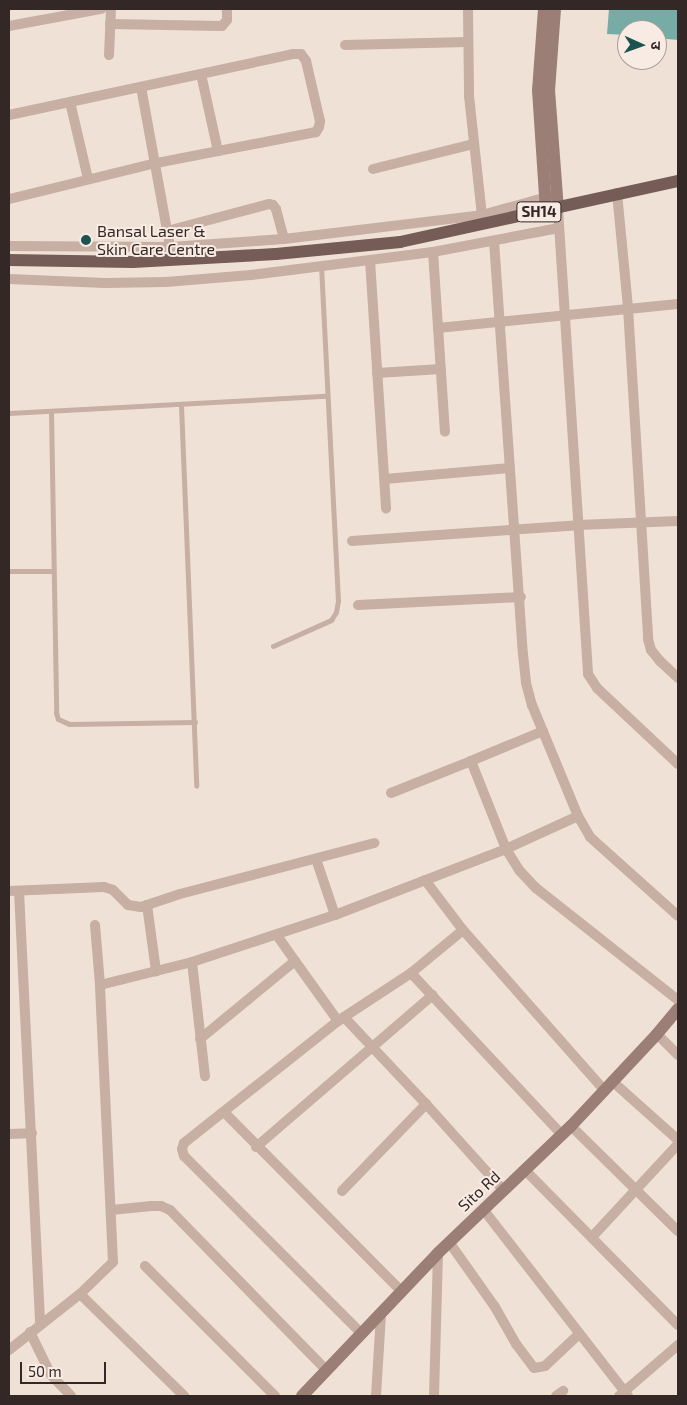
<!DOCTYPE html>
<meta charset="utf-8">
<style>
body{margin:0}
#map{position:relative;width:687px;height:1405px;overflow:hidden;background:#f0e1d7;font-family:"Exo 2","Noto Sans Devanagari",sans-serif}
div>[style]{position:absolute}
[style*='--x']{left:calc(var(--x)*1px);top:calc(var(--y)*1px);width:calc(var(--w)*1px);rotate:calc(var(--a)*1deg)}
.water>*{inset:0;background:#77aca6}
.lane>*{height:5px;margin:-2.5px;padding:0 2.5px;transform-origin:2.5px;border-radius:2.5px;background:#c7afa4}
.street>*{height:10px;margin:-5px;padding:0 5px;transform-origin:5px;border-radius:5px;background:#c7afa4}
.secondary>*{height:12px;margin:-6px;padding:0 6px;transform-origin:6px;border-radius:6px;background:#9b7e76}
.primary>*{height:12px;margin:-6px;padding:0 6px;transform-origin:6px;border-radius:6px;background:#755c57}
.dots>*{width:14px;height:14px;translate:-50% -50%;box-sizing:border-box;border:2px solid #f8ebe3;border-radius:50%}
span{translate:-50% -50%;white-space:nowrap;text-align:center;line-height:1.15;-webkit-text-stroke:4px #f8ebe3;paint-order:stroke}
.shield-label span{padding:1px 4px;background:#f8ebe3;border:1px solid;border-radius:4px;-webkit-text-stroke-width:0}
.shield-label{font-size:15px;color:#332825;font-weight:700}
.poi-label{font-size:16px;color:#332825}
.left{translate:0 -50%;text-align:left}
.street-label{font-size:16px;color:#332825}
.frame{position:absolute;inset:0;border:10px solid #332825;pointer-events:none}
.north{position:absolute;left:617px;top:20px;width:50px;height:50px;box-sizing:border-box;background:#f8ebe3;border:1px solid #a99d97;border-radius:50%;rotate:92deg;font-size:14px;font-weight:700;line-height:20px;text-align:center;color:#332825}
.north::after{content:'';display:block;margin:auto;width:18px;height:22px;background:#1c534e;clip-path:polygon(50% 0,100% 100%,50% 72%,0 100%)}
.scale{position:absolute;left:20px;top:1362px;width:86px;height:22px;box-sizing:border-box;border:2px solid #332825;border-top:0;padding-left:6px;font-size:15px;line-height:18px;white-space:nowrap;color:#332825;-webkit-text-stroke:4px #f8ebe3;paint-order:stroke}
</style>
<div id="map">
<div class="water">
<div style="clip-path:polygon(609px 9px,678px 9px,678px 40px,657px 38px,657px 30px,627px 30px,627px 35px,607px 34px)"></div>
</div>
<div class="lane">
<div style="--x:181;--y:405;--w:381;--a:87.7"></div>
<div style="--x:51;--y:412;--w:301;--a:89"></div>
<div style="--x:56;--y:713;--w:6;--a:72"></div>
<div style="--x:58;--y:719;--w:12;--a:24"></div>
<div style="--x:69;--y:724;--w:126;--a:-0.9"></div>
<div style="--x:9;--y:413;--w:317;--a:-3.1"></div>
<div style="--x:9;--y:571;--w:44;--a:0"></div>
<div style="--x:273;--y:646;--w:64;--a:-24.1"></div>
<div style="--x:331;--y:620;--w:9;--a:-58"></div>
<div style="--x:336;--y:612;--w:11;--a:-80"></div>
<div style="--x:338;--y:601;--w:335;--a:-92.9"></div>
</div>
<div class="street">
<div style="--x:468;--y:9;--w:87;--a:89.3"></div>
<div style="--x:469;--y:96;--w:120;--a:83.8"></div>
<div style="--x:110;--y:24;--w:112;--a:1"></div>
<div style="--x:222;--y:26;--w:8;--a:-50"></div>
<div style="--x:227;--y:20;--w:11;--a:-90"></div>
<div style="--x:9;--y:26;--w:94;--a:-10.5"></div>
<div style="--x:345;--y:45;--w:122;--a:-1.4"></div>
<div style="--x:109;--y:55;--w:46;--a:-87.5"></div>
<div style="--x:201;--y:74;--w:79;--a:77.6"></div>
<div style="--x:141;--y:87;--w:163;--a:79.7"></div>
<div style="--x:70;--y:102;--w:79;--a:76.8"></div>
<div style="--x:9;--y:115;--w:290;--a:-12.1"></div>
<div style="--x:293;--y:54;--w:8;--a:0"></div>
<div style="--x:301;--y:54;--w:9;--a:54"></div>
<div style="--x:306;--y:61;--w:62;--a:76.9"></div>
<div style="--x:320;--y:121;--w:6;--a:99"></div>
<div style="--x:319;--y:127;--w:6;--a:121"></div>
<div style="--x:316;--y:132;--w:163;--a:169"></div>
<div style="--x:156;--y:163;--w:151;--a:166.2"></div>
<div style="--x:373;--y:169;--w:103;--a:-14"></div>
<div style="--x:617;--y:193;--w:116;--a:84.5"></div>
<div style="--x:628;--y:308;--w:332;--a:86.5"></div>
<div style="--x:648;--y:639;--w:11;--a:75"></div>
<div style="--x:651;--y:650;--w:14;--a:51"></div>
<div style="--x:660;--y:661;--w:25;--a:43"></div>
<div style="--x:558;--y:209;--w:466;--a:86.3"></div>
<div style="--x:588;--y:674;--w:17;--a:57"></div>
<div style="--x:597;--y:688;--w:111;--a:43.2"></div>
<div style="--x:167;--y:231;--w:106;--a:-14.8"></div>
<div style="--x:269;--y:204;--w:4;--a:14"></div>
<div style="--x:273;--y:205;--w:5;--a:53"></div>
<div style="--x:276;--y:209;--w:31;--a:75"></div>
<div style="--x:494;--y:241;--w:414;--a:86"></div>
<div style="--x:523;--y:654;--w:29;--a:84"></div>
<div style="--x:526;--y:683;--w:23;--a:75"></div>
<div style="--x:532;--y:705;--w:120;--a:67.5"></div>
<div style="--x:578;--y:816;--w:24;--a:60"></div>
<div style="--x:590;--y:837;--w:118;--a:41.9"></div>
<div style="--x:9;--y:246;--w:161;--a:0.4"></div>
<div style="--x:170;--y:247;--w:114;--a:-4"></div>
<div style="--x:284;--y:239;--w:199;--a:-6.9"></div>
<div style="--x:482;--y:215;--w:72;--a:-15.4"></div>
<div style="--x:433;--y:252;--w:180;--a:86.2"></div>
<div style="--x:370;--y:260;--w:249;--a:86.3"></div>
<div style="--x:9;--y:279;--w:96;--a:2.4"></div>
<div style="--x:105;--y:283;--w:61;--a:-0.9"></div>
<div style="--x:166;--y:282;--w:85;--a:-4.7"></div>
<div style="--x:251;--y:275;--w:183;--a:-7.2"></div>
<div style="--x:433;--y:252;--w:128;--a:-10.8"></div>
<div style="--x:438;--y:328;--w:241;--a:-5.7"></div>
<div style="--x:377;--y:373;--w:64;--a:-3.6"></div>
<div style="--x:385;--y:479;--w:125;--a:-5"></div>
<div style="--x:352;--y:541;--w:227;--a:-4"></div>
<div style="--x:578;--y:525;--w:100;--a:-2.3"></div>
<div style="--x:358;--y:605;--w:163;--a:-2.8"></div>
<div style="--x:543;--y:731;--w:78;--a:157.4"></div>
<div style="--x:471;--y:761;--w:95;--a:68.3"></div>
<div style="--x:506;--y:849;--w:25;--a:58"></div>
<div style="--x:519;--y:870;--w:25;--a:47"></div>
<div style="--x:536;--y:888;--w:181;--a:38.3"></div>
<div style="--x:391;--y:793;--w:86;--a:-21.8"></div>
<div style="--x:316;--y:859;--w:59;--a:71.3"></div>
<div style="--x:425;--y:880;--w:63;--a:52.8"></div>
<div style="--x:463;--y:930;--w:213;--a:48.6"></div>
<div style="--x:9;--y:891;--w:95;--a:-2.4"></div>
<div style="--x:104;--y:887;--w:9;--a:18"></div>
<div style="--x:113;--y:890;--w:21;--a:45"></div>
<div style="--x:128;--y:905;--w:13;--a:9"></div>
<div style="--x:141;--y:907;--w:41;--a:-18.4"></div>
<div style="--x:180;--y:894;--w:201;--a:-14.7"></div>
<div style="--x:19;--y:891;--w:433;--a:87.2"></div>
<div style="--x:147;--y:905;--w:67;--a:82.2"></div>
<div style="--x:95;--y:925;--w:60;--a:85.2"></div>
<div style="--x:295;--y:961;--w:74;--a:54.4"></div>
<div style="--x:192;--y:962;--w:115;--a:83.5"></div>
<div style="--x:411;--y:973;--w:220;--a:47"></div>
<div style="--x:344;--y:1017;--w:120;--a:46.7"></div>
<div style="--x:426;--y:1104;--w:117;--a:48.1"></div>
<div style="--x:657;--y:1034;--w:30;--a:45"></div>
<div style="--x:200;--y:1039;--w:123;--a:-39.4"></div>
<div style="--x:295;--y:961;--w:32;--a:-125"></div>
<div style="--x:612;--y:1081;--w:89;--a:41.8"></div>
<div style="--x:224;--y:1112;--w:253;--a:45.3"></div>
<div style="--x:571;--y:1126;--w:150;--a:44.5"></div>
<div style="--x:9;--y:1134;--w:23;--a:-2"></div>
<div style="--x:256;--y:1147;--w:233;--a:-40.7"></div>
<div style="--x:525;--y:1170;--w:218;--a:45.4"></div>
<div style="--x:342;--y:1191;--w:121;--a:-46"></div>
<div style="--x:483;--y:1209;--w:237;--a:52.2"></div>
<div style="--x:111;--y:1210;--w:41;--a:-5.6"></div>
<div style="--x:152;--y:1206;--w:9;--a:0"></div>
<div style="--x:161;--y:1206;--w:10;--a:24"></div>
<div style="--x:170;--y:1210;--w:223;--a:45.7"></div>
<div style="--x:592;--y:1237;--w:127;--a:-47.2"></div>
<div style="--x:449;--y:1242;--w:80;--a:54.7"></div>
<div style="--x:495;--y:1307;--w:43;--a:60.4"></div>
<div style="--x:516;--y:1344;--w:30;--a:53"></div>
<div style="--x:534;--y:1368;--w:11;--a:-10"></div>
<div style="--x:545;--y:1366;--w:47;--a:-43.3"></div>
<div style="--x:145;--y:1266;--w:184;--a:45"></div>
<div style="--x:80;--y:1294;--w:146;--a:44.4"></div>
<div style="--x:30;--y:1332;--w:48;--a:64"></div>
<div style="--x:51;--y:1375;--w:29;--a:46"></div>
<div style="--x:362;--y:1334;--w:252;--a:-135"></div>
<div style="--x:184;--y:1156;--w:7;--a:-106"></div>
<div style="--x:182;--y:1149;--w:6;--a:-72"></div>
<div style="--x:184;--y:1143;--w:196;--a:-38.4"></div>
<div style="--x:338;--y:1021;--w:87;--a:-33.3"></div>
<div style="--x:411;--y:973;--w:67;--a:-39.6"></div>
<div style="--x:9;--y:1350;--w:90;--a:-38.3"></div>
<div style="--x:80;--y:1294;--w:46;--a:-44.1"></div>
<div style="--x:113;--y:1262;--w:277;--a:-92.7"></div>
<div style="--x:100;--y:985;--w:95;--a:-14"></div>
<div style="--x:192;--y:962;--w:151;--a:-18.2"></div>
<div style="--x:335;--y:915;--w:183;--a:-21.1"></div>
<div style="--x:506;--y:849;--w:79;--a:-24.6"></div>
<div style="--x:376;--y:1396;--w:82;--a:-86.5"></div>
<div style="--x:434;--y:1396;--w:143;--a:-88.4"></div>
<div style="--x:556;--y:1396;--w:9;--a:-36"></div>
<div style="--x:619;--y:1396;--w:78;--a:-40.8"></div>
</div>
<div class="secondary">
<div style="--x:544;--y:9;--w:81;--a:94.2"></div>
<div style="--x:538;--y:90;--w:121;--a:86.2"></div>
<div style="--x:555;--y:9;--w:81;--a:94.2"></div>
<div style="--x:549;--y:90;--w:119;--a:85.7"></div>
<div style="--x:302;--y:1396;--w:197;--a:-46.4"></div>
<div style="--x:438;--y:1253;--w:184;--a:-43.7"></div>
<div style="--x:571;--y:1126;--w:126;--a:-46.9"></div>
<div style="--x:657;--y:1034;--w:33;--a:-50"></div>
</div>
<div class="primary">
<div style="--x:9;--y:260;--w:124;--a:0.9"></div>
<div style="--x:133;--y:262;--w:143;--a:-3.2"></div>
<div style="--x:276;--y:254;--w:125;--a:-5.5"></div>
<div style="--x:400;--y:242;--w:285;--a:-12.4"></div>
</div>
<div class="dots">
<div style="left:86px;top:240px;background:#1c534e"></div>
</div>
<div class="shield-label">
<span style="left:539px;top:212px">SH14</span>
</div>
<div class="poi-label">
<span class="left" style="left:97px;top:240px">Bansal Laser &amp;<br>Skin Care Centre</span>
</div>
<div class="street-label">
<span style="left:479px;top:1191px;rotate:-43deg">Sito Rd</span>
</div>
<div class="frame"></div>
<div class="north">उ</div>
<div class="scale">50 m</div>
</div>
